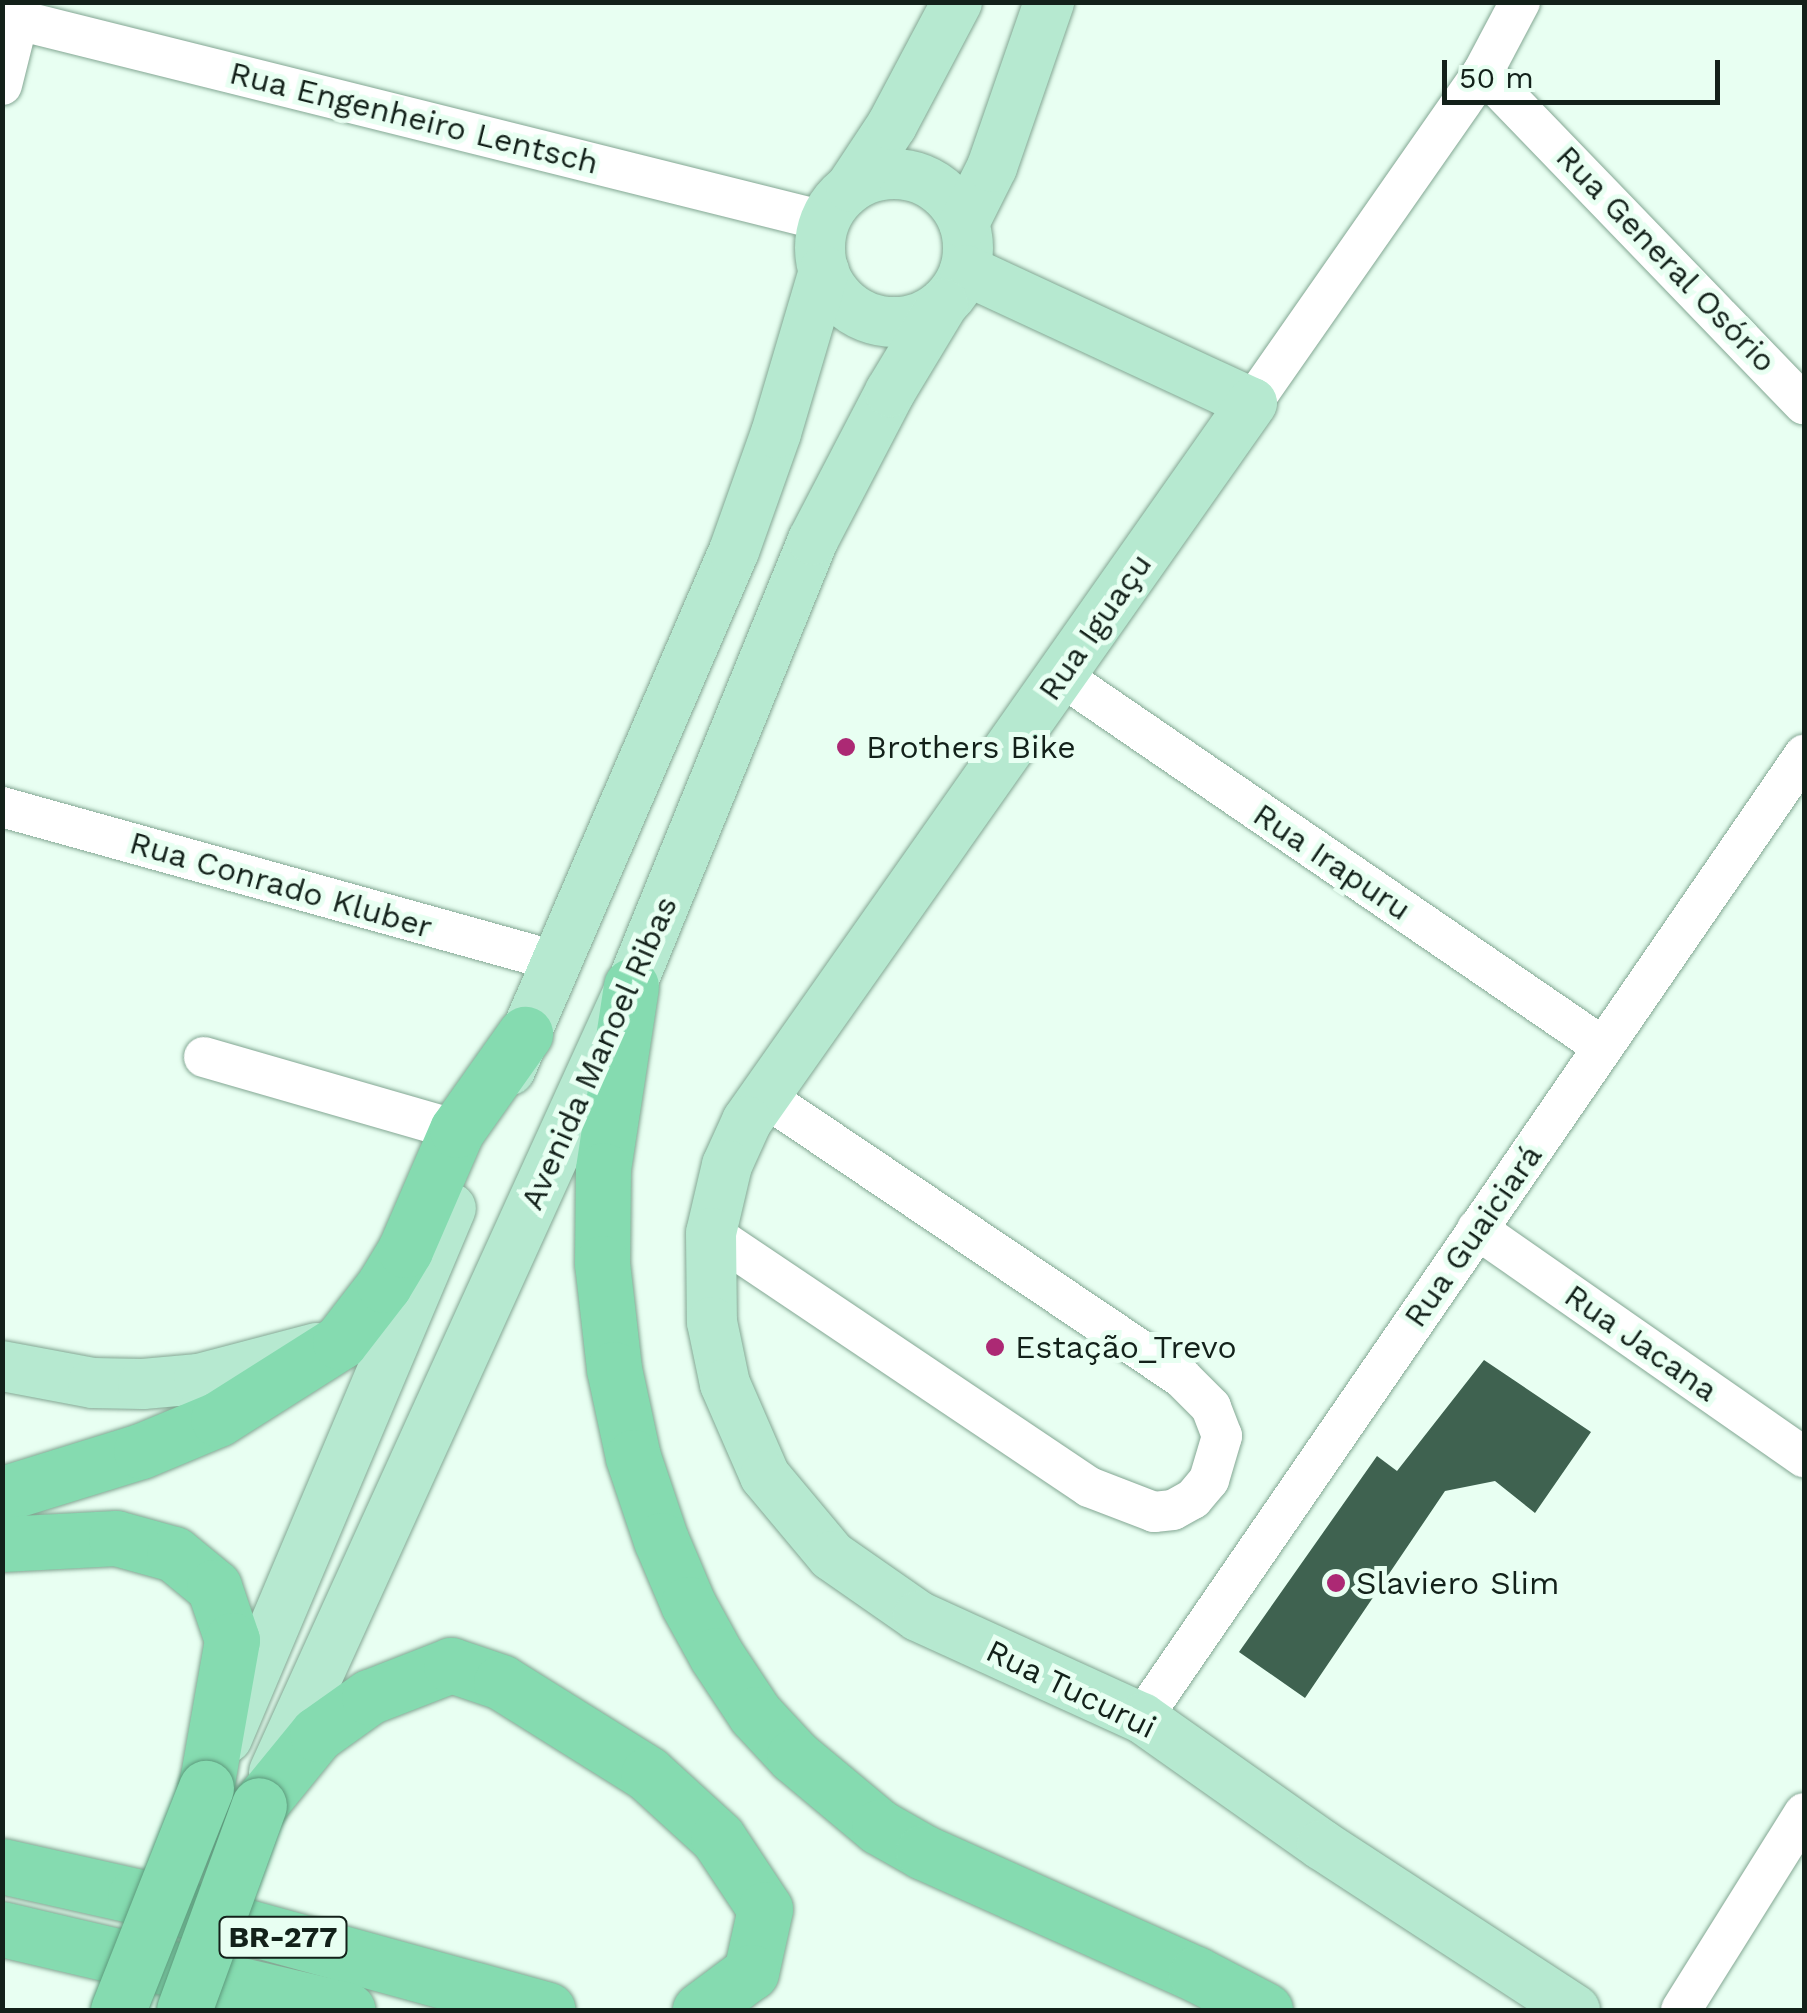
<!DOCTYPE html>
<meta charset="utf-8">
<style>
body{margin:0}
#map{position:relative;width:1807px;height:2013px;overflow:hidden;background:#e8fff2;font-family:"Work Sans",sans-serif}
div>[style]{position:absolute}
.building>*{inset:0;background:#3f6250}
.roads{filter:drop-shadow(0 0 2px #83a793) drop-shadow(0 0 2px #83a793)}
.minor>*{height:40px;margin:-20px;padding:0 20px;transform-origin:20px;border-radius:20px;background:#fff}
.major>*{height:50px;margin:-25px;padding:0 25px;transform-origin:25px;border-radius:25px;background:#b6e9d0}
.major>.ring{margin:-25px;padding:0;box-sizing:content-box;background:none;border:50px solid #b6e9d0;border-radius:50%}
.highway>*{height:55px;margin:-27.5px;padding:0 27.5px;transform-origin:27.5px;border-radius:27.5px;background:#85dbb0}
.bridges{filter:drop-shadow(0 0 2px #5d9a7c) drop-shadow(0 0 2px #5d9a7c)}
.highway-bridge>*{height:55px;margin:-27.5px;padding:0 27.5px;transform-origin:27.5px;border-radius:27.5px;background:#85dbb0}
.dots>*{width:28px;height:28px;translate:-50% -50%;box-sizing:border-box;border:5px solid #e8fff2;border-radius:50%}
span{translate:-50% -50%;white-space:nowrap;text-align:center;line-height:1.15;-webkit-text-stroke:10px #e8fff2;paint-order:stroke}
.shield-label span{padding:2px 8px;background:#e8fff2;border:2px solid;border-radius:8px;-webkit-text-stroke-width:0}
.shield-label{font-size:30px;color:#13211a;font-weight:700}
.street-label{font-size:32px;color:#13211a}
.poi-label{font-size:32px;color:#13211a}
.left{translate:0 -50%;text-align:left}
.frame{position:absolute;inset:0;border:5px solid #13211a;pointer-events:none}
.scale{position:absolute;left:1442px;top:60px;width:278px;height:45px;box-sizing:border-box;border:5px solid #13211a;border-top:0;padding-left:12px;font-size:30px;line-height:35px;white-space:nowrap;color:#13211a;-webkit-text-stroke:8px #e8fff2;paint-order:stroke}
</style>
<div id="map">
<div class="building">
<div style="clip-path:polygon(1484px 1360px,1591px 1432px,1535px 1513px,1495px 1481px,1445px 1491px,1305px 1698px,1239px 1652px,1377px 1456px,1397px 1471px)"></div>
</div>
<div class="roads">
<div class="minor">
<div style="left:2px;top:16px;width:847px;rotate:14deg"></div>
<div style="left:1483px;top:72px;width:462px;rotate:46deg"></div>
<div style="left:2px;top:85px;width:66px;rotate:-76deg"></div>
<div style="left:1252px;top:403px;width:404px;rotate:-55.1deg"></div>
<div style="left:1483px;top:72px;width:79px;rotate:-62.1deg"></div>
<div style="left:1061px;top:676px;width:657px;rotate:34.39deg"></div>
<div style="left:2px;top:807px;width:578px;rotate:15.55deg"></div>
<div style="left:204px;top:1057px;width:263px;rotate:16.1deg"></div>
<div style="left:1477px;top:1229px;width:399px;rotate:34.9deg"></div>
<div style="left:711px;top:1233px;width:455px;rotate:33.9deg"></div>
<div style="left:1089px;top:1487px;width:70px;rotate:21deg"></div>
<div style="left:1154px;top:1512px;width:19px;rotate:-6deg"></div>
<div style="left:1173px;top:1510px;width:23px;rotate:-29deg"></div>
<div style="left:1193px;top:1499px;width:25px;rotate:-50deg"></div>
<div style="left:1209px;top:1480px;width:46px;rotate:-73.5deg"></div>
<div style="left:1222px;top:1436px;width:31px;rotate:-111deg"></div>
<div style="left:1211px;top:1407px;width:41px;rotate:-135deg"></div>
<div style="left:1182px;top:1378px;width:506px;rotate:-146.03deg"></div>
<div style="left:1142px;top:1718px;width:1169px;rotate:-55.49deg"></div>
<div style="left:1681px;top:2010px;width:232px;rotate:-58deg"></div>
</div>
<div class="major">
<div class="ring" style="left:820px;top:174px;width:98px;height:98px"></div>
<div style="left:851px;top:187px;width:74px;rotate:-56.5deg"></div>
<div style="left:892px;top:125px;width:139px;rotate:-62.1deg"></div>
<div style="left:964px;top:223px;width:63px;rotate:-63.4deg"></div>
<div style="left:992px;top:167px;width:175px;rotate:-70.9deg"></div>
<div style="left:965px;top:270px;width:316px;rotate:24.9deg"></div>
<div style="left:1252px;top:403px;width:878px;rotate:125.12deg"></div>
<div style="left:747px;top:1121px;width:48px;rotate:114.4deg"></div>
<div style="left:727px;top:1165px;width:70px;rotate:103.2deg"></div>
<div style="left:711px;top:1233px;width:89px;rotate:89.4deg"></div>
<div style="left:712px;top:1322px;width:63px;rotate:78.2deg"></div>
<div style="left:725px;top:1384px;width:100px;rotate:66.5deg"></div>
<div style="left:765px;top:1476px;width:104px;rotate:50.1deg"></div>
<div style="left:832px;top:1556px;width:105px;rotate:34.9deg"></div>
<div style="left:918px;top:1616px;width:246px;rotate:24.5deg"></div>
<div style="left:1142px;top:1718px;width:220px;rotate:35.2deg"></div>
<div style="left:1322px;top:1845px;width:302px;rotate:33.1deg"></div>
<div style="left:510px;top:1070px;width:565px;rotate:-66.66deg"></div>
<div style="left:734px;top:551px;width:125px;rotate:-70.4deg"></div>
<div style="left:776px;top:433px;width:169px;rotate:-73.5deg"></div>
<div style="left:2px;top:1366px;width:93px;rotate:10.6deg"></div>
<div style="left:93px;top:1383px;width:50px;rotate:1.1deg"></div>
<div style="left:143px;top:1384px;width:56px;rotate:-5.1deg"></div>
<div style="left:199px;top:1379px;width:121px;rotate:-14.8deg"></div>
<div style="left:227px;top:1738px;width:575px;rotate:-67.09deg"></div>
<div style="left:274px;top:1772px;width:863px;rotate:-65.57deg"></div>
<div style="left:631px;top:986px;width:482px;rotate:-67.8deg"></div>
<div style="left:813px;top:540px;width:167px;rotate:-62.5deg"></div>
<div style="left:890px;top:392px;width:103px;rotate:-58.9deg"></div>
</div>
<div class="highway">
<div style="left:631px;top:986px;width:186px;rotate:98.7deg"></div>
<div style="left:603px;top:1170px;width:93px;rotate:90.6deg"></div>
<div style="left:602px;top:1263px;width:107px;rotate:83.5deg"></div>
<div style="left:614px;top:1369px;width:90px;rotate:77.8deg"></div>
<div style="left:633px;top:1457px;width:88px;rotate:71.4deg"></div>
<div style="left:661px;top:1540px;width:69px;rotate:67.1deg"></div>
<div style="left:688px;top:1604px;width:58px;rotate:61.2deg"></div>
<div style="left:716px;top:1655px;width:71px;rotate:56.5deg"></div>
<div style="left:755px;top:1714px;width:57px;rotate:47.1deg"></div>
<div style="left:794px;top:1756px;width:111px;rotate:39.9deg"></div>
<div style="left:879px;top:1827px;width:51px;rotate:29.6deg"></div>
<div style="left:923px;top:1852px;width:299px;rotate:24.1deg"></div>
<div style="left:1196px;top:1974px;width:78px;rotate:27.6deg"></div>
<div style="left:2px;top:1494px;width:145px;rotate:-17.2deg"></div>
<div style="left:141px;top:1451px;width:83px;rotate:-22.6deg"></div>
<div style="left:218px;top:1419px;width:144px;rotate:-32.3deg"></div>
<div style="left:340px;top:1342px;width:72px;rotate:-52.3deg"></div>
<div style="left:384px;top:1285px;width:41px;rotate:-59deg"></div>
<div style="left:405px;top:1250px;width:131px;rotate:-66.6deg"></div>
<div style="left:457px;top:1130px;width:118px;rotate:-54.7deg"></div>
<div style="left:2px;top:1544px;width:114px;rotate:-3deg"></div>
<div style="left:116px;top:1538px;width:60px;rotate:15.4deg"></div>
<div style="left:174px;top:1554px;width:52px;rotate:39.5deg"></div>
<div style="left:214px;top:1587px;width:56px;rotate:71.2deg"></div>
<div style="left:232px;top:1640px;width:150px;rotate:100deg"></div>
<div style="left:259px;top:1805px;width:92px;rotate:-50.8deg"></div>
<div style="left:317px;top:1734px;width:64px;rotate:-35.4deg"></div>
<div style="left:369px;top:1697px;width:88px;rotate:-21.3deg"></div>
<div style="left:451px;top:1665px;width:53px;rotate:18.8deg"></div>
<div style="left:501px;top:1682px;width:173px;rotate:32deg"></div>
<div style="left:648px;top:1774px;width:95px;rotate:42.4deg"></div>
<div style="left:718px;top:1838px;width:85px;rotate:56.5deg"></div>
<div style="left:765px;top:1909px;width:65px;rotate:102.5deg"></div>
<div style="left:751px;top:1972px;width:64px;rotate:143.3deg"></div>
<div style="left:2px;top:1866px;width:136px;rotate:12.7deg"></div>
<div style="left:135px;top:1896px;width:428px;rotate:15.4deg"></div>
<div style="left:2px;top:1929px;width:355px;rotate:13.2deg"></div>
</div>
</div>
<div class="bridges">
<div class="highway-bridge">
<div style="left:118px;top:2010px;width:239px;rotate:-68.4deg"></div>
<div style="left:184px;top:2010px;width:218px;rotate:-69.9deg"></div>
</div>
</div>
<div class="dots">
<div style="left:846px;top:747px;background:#ac2974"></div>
<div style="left:995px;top:1347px;background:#ac2974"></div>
<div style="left:1336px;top:1583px;background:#ac2974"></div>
</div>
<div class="shield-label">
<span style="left:283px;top:1937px">BR-277</span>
</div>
<div class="street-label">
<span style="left:414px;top:118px;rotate:14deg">Rua Engenheiro Lentsch</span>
<span style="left:1666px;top:259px;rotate:46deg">Rua General Osório</span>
<span style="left:1095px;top:627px;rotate:-55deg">Rua Iguaçu</span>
<span style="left:1332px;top:862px;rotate:34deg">Rua Irapuru</span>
<span style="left:281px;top:885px;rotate:16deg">Rua Conrado Kluber</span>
<span style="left:599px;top:1053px;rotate:-66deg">Avenida Manoel Ribas</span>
<span style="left:1473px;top:1236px;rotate:-55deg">Rua Guaiciará</span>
<span style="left:1641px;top:1343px;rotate:35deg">Rua Jacana</span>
<span style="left:1071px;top:1689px;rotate:26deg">Rua Tucurui</span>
</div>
<div class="poi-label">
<span class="left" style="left:866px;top:747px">Brothers Bike</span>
<span class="left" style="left:1015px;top:1347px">Estação_Trevo</span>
<span class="left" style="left:1356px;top:1583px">Slaviero Slim</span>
</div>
<div class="frame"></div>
<div class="scale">50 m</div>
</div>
